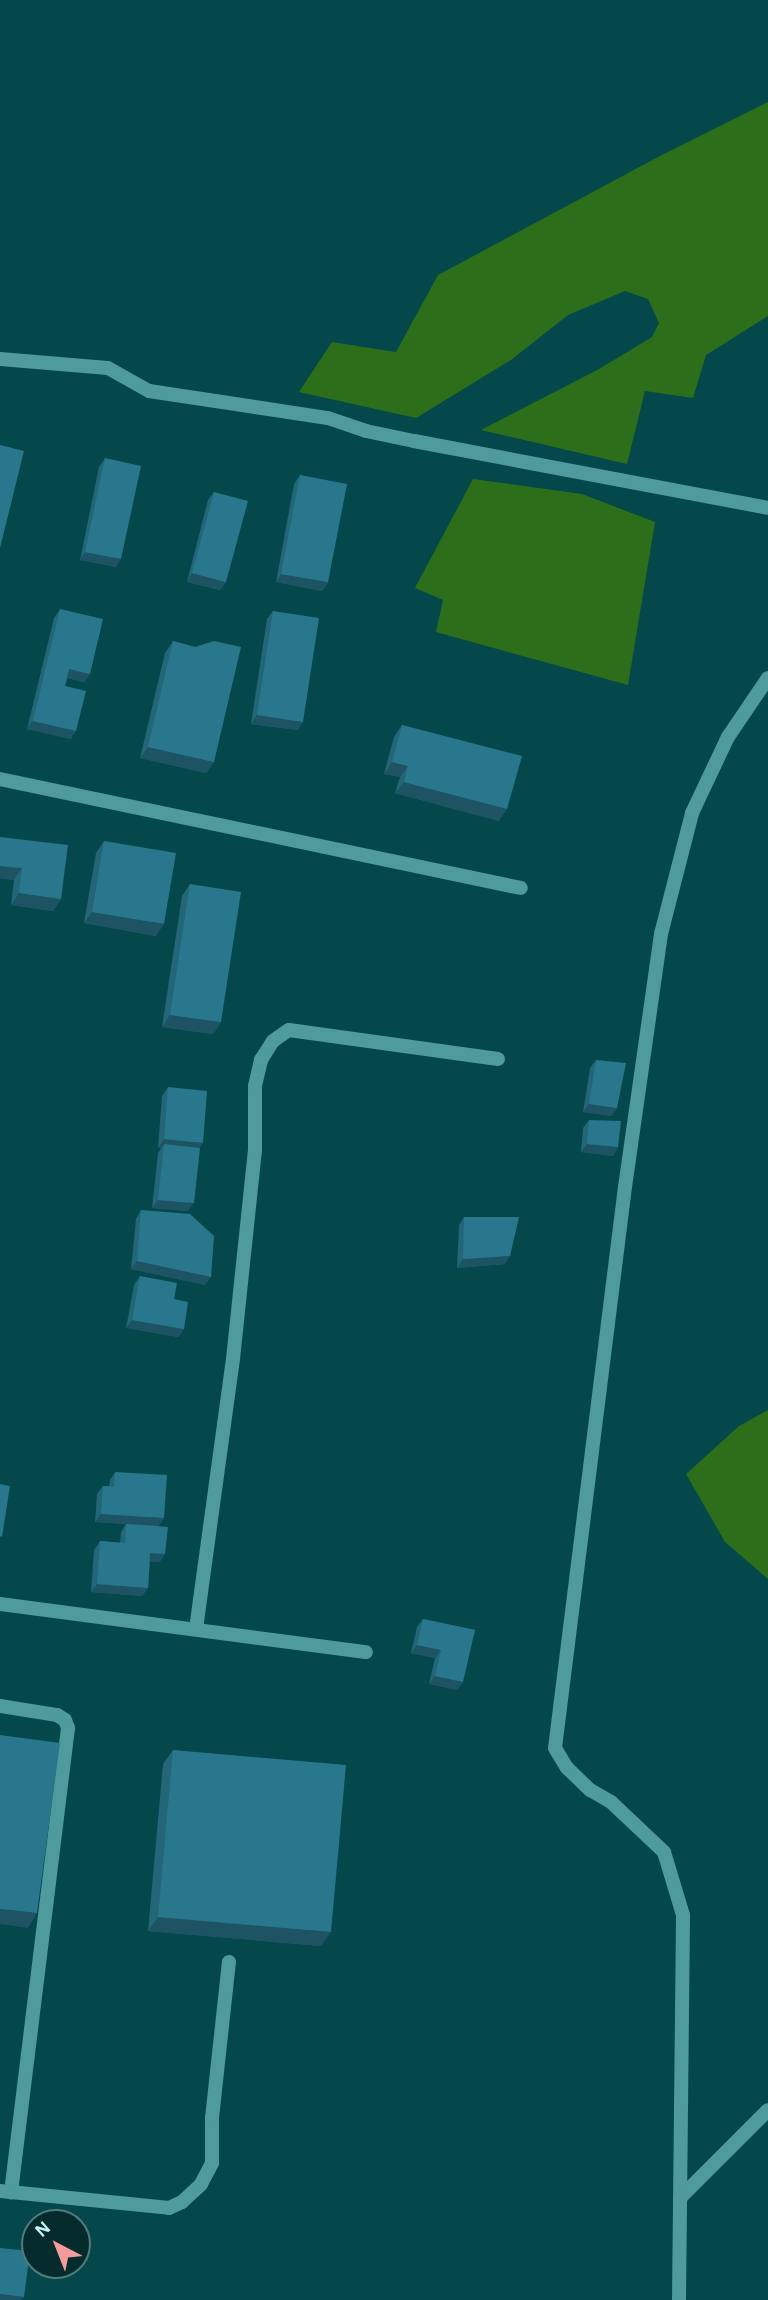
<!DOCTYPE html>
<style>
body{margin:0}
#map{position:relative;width:768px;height:2300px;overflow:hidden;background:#04484b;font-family:"Alegreya Sans",sans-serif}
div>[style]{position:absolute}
.water>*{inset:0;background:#2c6e1a}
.street>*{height:14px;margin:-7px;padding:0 7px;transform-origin:7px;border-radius:7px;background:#4e9a9d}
.wall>*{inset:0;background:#236678}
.shaded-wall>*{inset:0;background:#1d5362}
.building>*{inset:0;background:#29778c}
span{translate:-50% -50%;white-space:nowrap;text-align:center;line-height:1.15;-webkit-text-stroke:5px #062b2d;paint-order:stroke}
.north{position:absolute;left:21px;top:2209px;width:70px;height:70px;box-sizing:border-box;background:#062b2d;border:2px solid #517b7d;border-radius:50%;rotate:318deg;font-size:19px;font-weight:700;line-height:28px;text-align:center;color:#c2f3f5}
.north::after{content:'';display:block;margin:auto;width:24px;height:32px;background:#f59b9b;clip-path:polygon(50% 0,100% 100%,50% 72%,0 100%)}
</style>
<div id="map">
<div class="water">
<div style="clip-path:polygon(768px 102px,768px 316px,706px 355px,693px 398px,645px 391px,627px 464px,481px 430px,599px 369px,652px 337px,659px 323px,648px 299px,625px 291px,568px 315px,511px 360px,416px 418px,299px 392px,332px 342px,396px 352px,438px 275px,658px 157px)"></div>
<div style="clip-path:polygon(473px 479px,582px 494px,655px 522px,628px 685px,436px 632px,443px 600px,415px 588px)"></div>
<div style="clip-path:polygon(768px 1410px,768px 1579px,725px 1542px,686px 1474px,739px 1426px)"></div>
</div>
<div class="street">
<div style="left:0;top:359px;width:108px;rotate:4.8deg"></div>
<div style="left:108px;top:368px;width:47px;rotate:29.3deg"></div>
<div style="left:149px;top:391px;width:181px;rotate:8.6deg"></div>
<div style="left:328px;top:418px;width:40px;rotate:18.9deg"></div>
<div style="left:366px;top:431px;width:49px;rotate:11.8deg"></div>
<div style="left:414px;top:441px;width:360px;rotate:10.7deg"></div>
<div style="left:0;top:779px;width:532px;rotate:11.82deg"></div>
<div style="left:0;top:1604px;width:369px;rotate:7.5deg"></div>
<div style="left:196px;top:1629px;width:273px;rotate:-82.2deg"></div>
<div style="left:233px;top:1359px;width:210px;rotate:-84deg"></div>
<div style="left:255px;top:1150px;width:64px;rotate:-90deg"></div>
<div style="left:255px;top:1086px;width:27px;rotate:-77deg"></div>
<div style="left:261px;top:1060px;width:22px;rotate:-58deg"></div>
<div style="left:273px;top:1041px;width:19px;rotate:-35deg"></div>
<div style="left:289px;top:1030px;width:211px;rotate:7.9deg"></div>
<div style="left:0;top:1706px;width:58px;rotate:9deg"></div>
<div style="left:57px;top:1715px;width:9px;rotate:32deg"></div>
<div style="left:65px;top:1720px;width:9px;rotate:69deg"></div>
<div style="left:68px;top:1728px;width:468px;rotate:97deg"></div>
<div style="left:0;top:2191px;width:170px;rotate:5.7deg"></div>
<div style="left:169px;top:2208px;width:14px;rotate:-25deg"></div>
<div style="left:182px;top:2202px;width:26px;rotate:-43deg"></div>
<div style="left:201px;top:2184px;width:24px;rotate:-62deg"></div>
<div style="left:212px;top:2163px;width:45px;rotate:-90deg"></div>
<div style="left:212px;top:2118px;width:157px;rotate:-83.8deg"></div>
<div style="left:680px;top:2198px;width:124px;rotate:-45deg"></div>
<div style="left:679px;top:2300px;width:385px;rotate:-89.4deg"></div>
<div style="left:683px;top:1915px;width:66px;rotate:-106.8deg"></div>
<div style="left:664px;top:1852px;width:73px;rotate:-136.7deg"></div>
<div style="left:611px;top:1802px;width:24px;rotate:-150deg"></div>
<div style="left:590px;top:1790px;width:32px;rotate:-136deg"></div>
<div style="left:567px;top:1768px;width:23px;rotate:-121deg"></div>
<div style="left:555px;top:1748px;width:565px;rotate:-82.89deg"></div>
<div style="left:625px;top:1187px;width:256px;rotate:-81.9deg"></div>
<div style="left:661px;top:934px;width:125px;rotate:-75.6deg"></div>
<div style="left:692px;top:813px;width:84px;rotate:-64.7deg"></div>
<div style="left:728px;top:737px;width:71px;rotate:-55.9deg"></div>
</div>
<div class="wall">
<div style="clip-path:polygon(105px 458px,116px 567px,80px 560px,99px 467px)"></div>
<div style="clip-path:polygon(300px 475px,328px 582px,322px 591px,276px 582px,294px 484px)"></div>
<div style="clip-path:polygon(214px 492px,226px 582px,220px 590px,187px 582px,208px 500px)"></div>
<div style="clip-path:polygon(60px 609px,90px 674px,84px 682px,67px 678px,65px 686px,71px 739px,27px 729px,54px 618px)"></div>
<div style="clip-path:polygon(273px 611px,298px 730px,251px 724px,267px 619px)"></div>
<div style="clip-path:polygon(173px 641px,195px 647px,214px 762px,206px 773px,140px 758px,165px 653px)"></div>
<div style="clip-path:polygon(402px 725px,499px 821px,395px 793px,400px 777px,384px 774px,394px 737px)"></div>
<div style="clip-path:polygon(0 837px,61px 899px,53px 911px,11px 905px,14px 880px,0 878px)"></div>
<div style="clip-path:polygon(104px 841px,156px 936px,84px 923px,96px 853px)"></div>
<div style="clip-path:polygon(190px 884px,221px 1022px,213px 1034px,162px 1027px,182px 896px)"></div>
<div style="clip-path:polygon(596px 1060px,617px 1108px,611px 1116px,583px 1112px,590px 1068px)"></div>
<div style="clip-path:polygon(168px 1087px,199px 1148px,188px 1211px,152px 1208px,158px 1153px,161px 1148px,158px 1148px,162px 1096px)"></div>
<div style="clip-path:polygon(589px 1120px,618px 1147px,613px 1156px,581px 1152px,583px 1128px)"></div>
<div style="clip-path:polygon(141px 1210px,205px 1285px,131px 1269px,136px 1219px)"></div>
<div style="clip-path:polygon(464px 1217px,505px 1264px,457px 1268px,459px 1225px)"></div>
<div style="clip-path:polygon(140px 1276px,174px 1299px,184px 1329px,178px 1337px,126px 1328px,134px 1285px)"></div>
<div style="clip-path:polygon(115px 1472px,159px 1526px,160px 1562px,150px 1561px,148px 1588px,142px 1596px,91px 1592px,94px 1550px,100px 1541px,120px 1543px,121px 1532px,126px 1524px,95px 1522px,97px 1494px,103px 1486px,109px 1486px,110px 1480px)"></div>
<div style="clip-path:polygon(423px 1619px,475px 1630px,457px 1690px,429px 1684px,435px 1658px,411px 1653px,417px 1627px)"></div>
<div style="clip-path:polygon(173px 1750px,321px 1946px,148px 1931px,163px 1764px)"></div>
</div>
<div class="shaded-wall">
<div style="clip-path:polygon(85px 552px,121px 559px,116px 567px,80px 560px)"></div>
<div style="clip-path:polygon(192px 573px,226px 582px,220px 590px,187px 582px)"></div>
<div style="clip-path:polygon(281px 574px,328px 582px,322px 591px,276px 582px)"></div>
<div style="clip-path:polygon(69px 669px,90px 674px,84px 682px,64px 677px)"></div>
<div style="clip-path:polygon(257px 715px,303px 722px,298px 730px,251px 724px)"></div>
<div style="clip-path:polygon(33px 721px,76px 731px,71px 739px,27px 729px)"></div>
<div style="clip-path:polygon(148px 747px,214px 762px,206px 773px,140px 758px)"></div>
<div style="clip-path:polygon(392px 762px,408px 766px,400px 777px,384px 774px)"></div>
<div style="clip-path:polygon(404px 782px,507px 809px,499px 821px,395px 793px)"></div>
<div style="clip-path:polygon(0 866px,22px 868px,14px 880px,0 878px)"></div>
<div style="clip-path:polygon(19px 893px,61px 899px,53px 911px,11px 905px)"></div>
<div style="clip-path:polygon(92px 912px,164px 924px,156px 936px,84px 923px)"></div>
<div style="clip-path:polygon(170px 1015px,221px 1022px,213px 1034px,162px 1027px)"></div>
<div style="clip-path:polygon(589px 1104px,617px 1108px,611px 1116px,583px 1112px)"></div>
<div style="clip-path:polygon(164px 1139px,203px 1143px,197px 1151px,164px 1144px,161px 1148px,158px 1148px)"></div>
<div style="clip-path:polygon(587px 1144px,618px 1147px,613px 1156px,581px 1152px)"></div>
<div style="clip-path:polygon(158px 1200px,194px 1203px,188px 1211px,152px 1208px)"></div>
<div style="clip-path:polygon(510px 1256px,505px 1264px,457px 1268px,463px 1259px)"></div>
<div style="clip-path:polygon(137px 1261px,211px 1277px,205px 1285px,131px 1269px)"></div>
<div style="clip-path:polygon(132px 1320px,184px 1329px,178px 1337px,126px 1328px)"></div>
<div style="clip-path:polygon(101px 1514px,164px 1518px,159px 1526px,95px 1522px)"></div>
<div style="clip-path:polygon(150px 1553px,165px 1554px,160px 1562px,145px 1561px)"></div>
<div style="clip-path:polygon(97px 1584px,148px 1588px,142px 1596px,91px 1592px)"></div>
<div style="clip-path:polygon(417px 1645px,441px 1650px,435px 1658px,411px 1653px)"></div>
<div style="clip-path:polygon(435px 1676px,463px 1682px,457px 1690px,429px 1684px)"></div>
<div style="clip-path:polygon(0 1909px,37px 1913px,28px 1928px,0 1924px)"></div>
<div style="clip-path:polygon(158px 1917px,331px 1932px,321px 1946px,148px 1931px)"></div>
<div style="clip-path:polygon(0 2294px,24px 2297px,21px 2300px,0 2300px)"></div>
</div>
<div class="building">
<div style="clip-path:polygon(0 445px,24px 451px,0 548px)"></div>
<div style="clip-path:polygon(105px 458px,141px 466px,121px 559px,85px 552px)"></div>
<div style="clip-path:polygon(300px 475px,347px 484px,328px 582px,281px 574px)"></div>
<div style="clip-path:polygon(214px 492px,248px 501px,226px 582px,192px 573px)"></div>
<div style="clip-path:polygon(60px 609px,103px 619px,90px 674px,69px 669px,65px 686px,86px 691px,76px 731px,33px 721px)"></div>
<div style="clip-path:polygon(273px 611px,319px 618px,303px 722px,257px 715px)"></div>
<div style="clip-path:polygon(173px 641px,195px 647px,214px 641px,241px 647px,214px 762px,148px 747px)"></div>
<div style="clip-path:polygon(402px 725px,522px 756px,507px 809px,404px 782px,408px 766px,392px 762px)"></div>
<div style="clip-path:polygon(0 837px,68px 845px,61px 899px,19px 893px,22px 868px,0 866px)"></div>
<div style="clip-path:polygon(104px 841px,176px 853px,164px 924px,92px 912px)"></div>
<div style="clip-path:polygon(190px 884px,241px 892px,221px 1022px,170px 1015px)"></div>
<div style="clip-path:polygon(596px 1060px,626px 1063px,617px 1108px,589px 1104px)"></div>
<div style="clip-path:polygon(168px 1087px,207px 1091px,203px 1143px,164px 1139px)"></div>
<div style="clip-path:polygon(589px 1120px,621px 1121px,618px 1147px,587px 1144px)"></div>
<div style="clip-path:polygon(164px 1144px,200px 1148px,194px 1203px,158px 1200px)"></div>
<div style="clip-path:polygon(141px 1210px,190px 1214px,214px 1236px,211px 1277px,137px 1261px)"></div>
<div style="clip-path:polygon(464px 1217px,519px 1217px,510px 1256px,463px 1259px)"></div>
<div style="clip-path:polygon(140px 1276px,177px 1283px,174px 1299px,188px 1302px,184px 1329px,132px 1320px)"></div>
<div style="clip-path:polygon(115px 1472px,167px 1475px,164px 1518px,101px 1514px,103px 1486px,114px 1487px)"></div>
<div style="clip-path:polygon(0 1484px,10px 1486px,2px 1537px,0 1536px)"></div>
<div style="clip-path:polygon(126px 1524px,168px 1527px,165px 1554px,150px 1553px,148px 1588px,97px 1584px,100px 1541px,125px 1543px)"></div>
<div style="clip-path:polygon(423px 1619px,475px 1630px,463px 1682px,435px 1676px,441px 1650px,417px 1645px)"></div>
<div style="clip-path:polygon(0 1735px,60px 1743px,37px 1913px,0 1909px)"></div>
<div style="clip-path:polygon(173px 1750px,346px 1765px,331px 1932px,158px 1917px)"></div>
<div style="clip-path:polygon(0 2248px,30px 2251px,24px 2297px,0 2294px)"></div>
</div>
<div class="north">N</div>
</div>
